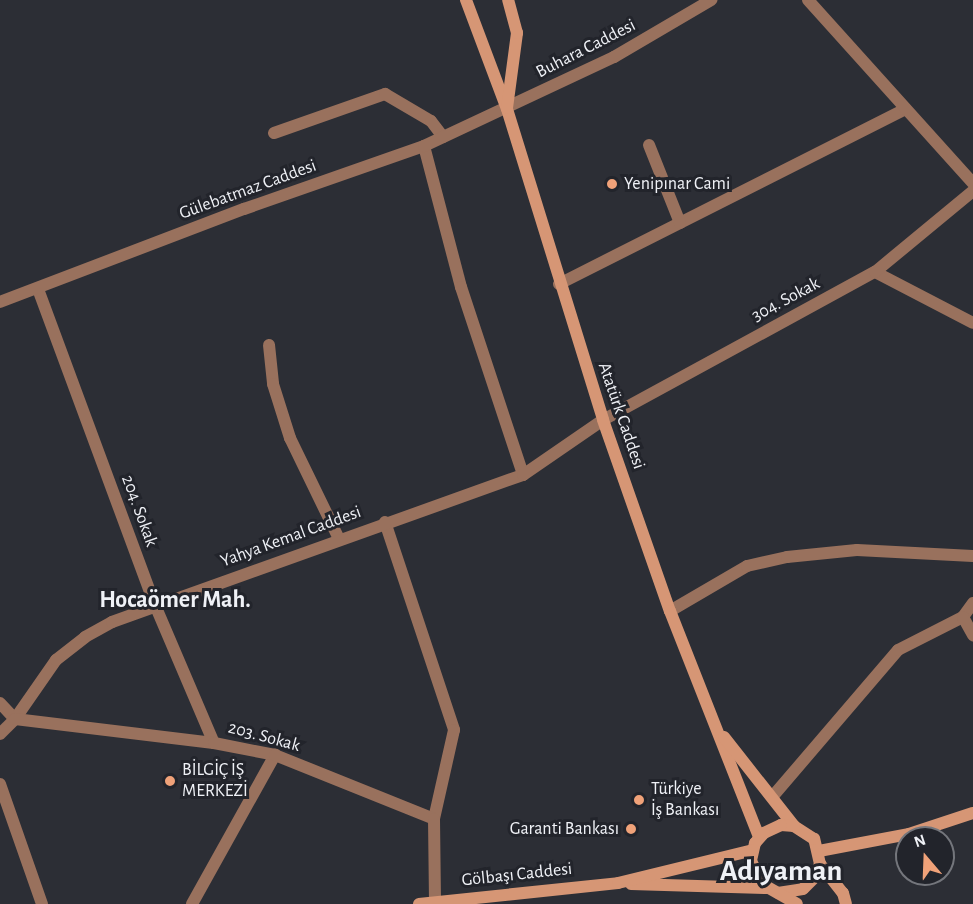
<!DOCTYPE html>
<meta charset="utf-8">
<style>
body{margin:0}
#map{position:relative;width:973px;height:904px;overflow:hidden;background:#2c2e35;font-family:"Alegreya Sans",sans-serif}
div>[style]{position:absolute}
.service>*{height:12px;margin:-6px;padding:0 6px;transform-origin:6px;border-radius:6px;background:#99715d}
.pedestrian>*{height:12px;margin:-6px;padding:0 6px;transform-origin:6px;border-radius:6px;background:#99715d}
.minor>*{height:12px;margin:-6px;padding:0 6px;transform-origin:6px;border-radius:6px;background:#99715d}
.tertiary>*{height:12px;margin:-6px;padding:0 6px;transform-origin:6px;border-radius:6px;background:#99715d}
.secondary>*{height:12px;margin:-6px;padding:0 6px;transform-origin:6px;border-radius:6px;background:#d69675}
.dots>*{width:16px;height:16px;translate:-50% -50%;box-sizing:border-box;border:3px solid #22242b;border-radius:50%}
span{translate:-50% -50%;white-space:nowrap;text-align:center;line-height:1.15;-webkit-text-stroke:6px #22242b;paint-order:stroke}
.street-label{font-size:18px;color:#eff1f6}
.poi-label{font-size:18px;color:#eff1f6}
.left{translate:0 -50%;text-align:left}
.right{translate:-100% -50%;text-align:right}
.district-label{font-size:24px;color:#eff1f6;font-weight:700}
.town-label{font-size:30px;color:#eff1f6;font-weight:700}
.north{position:absolute;left:895px;top:826px;width:60px;height:60px;box-sizing:border-box;background:#22242b;border:2px solid #74767c;border-radius:50%;rotate:341deg;font-size:16px;font-weight:700;line-height:24px;text-align:center;color:#eff1f6}
.north::after{content:'';display:block;margin:auto;width:21px;height:27px;background:#f0a279;clip-path:polygon(50% 0,100% 100%,50% 72%,0 100%)}
</style>
<div id="map">
<div class="service">
<div style="left:274px;top:133px;width:118px;rotate:-19.4deg"></div>
<div style="left:385px;top:94px;width:53px;rotate:30.4deg"></div>
<div style="left:431px;top:121px;width:20px;rotate:53deg"></div>
<div style="left:559px;top:284px;width:388px;rotate:-26.8deg"></div>
</div>
<div class="pedestrian">
<div style="left:649px;top:145px;width:84px;rotate:68.3deg"></div>
<div style="left:773px;top:796px;width:192px;rotate:-49.4deg"></div>
<div style="left:898px;top:650px;width:73px;rotate:-26.9deg"></div>
<div style="left:192px;top:904px;width:171px;rotate:-60.9deg"></div>
</div>
<div class="minor">
<div style="left:808px;top:0;width:246px;rotate:48deg"></div>
<div style="left:424px;top:146px;width:146px;rotate:75.3deg"></div>
<div style="left:461px;top:287px;width:198px;rotate:71.7deg"></div>
<div style="left:875px;top:272px;width:110px;rotate:27.5deg"></div>
<div style="left:38px;top:289px;width:337px;rotate:69.7deg"></div>
<div style="left:155px;top:605px;width:150px;rotate:66.9deg"></div>
<div style="left:269px;top:345px;width:39px;rotate:84deg"></div>
<div style="left:273px;top:384px;width:57px;rotate:72.5deg"></div>
<div style="left:290px;top:438px;width:112px;rotate:64.1deg"></div>
<div style="left:385px;top:522px;width:219px;rotate:71.6deg"></div>
<div style="left:454px;top:730px;width:91px;rotate:102.7deg"></div>
<div style="left:973px;top:603px;width:17px;rotate:126deg"></div>
<div style="left:963px;top:617px;width:21px;rotate:61deg"></div>
<div style="left:670px;top:611px;width:89px;rotate:-30.3deg"></div>
<div style="left:747px;top:566px;width:41px;rotate:-12.7deg"></div>
<div style="left:787px;top:557px;width:70px;rotate:-5.7deg"></div>
<div style="left:857px;top:550px;width:116px;rotate:3deg"></div>
<div style="left:0;top:703px;width:22px;rotate:47deg"></div>
<div style="left:15px;top:719px;width:72px;rotate:-55.2deg"></div>
<div style="left:56px;top:660px;width:37px;rotate:-38deg"></div>
<div style="left:85px;top:637px;width:31px;rotate:-29deg"></div>
<div style="left:112px;top:622px;width:436px;rotate:-19.7deg"></div>
<div style="left:523px;top:475px;width:97px;rotate:-34.5deg"></div>
<div style="left:603px;top:420px;width:310px;rotate:-28.6deg"></div>
<div style="left:875px;top:272px;width:127px;rotate:-39.6deg"></div>
<div style="left:0;top:734px;width:21px;rotate:-45deg"></div>
<div style="left:15px;top:719px;width:200px;rotate:6.9deg"></div>
<div style="left:214px;top:743px;width:62px;rotate:11.1deg"></div>
<div style="left:275px;top:755px;width:171px;rotate:21.9deg"></div>
<div style="left:434px;top:819px;width:83px;rotate:89.3deg"></div>
<div style="left:0;top:784px;width:127px;rotate:70.7deg"></div>
</div>
<div class="tertiary">
<div style="left:0;top:302px;width:261px;rotate:-20.9deg"></div>
<div style="left:244px;top:209px;width:191px;rotate:-19.3deg"></div>
<div style="left:424px;top:146px;width:210px;rotate:-25.1deg"></div>
<div style="left:614px;top:57px;width:113px;rotate:-30.4deg"></div>
</div>
<div class="secondary">
<div style="left:466px;top:0;width:116px;rotate:69.4deg"></div>
<div style="left:507px;top:109px;width:325px;rotate:72.8deg"></div>
<div style="left:603px;top:420px;width:202px;rotate:70.7deg"></div>
<div style="left:670px;top:611px;width:243px;rotate:68.5deg"></div>
<div style="left:507px;top:108px;width:76px;rotate:-82.4deg"></div>
<div style="left:517px;top:33px;width:34px;rotate:-105deg"></div>
<div style="left:724px;top:737px;width:113px;rotate:51.8deg"></div>
<div style="left:819px;top:851px;width:92px;rotate:-10.7deg"></div>
<div style="left:909px;top:834px;width:67px;rotate:-18.2deg"></div>
<div style="left:820px;top:864px;width:37px;rotate:52deg"></div>
<div style="left:843px;top:893px;width:11px;rotate:75deg"></div>
<div style="left:631px;top:884px;width:136px;rotate:1.7deg"></div>
<div style="left:778px;top:893px;width:25px;rotate:-9deg"></div>
<div style="left:803px;top:889px;width:18px;rotate:-45deg"></div>
<div style="left:816px;top:876px;width:13px;rotate:-72deg"></div>
<div style="left:820px;top:864px;width:26px;rotate:-103deg"></div>
<div style="left:814px;top:839px;width:24px;rotate:-147deg"></div>
<div style="left:794px;top:826px;width:13px;rotate:-176deg"></div>
<div style="left:781px;top:825px;width:19px;rotate:155deg"></div>
<div style="left:764px;top:833px;width:13px;rotate:132deg"></div>
<div style="left:755px;top:843px;width:18px;rotate:103deg"></div>
<div style="left:751px;top:861px;width:25px;rotate:64deg"></div>
<div style="left:762px;top:884px;width:40px;rotate:29.7deg"></div>
<div style="left:419px;top:904px;width:200px;rotate:-6deg"></div>
<div style="left:618px;top:883px;width:139px;rotate:-13.7deg"></div>
</div>
<div class="dots">
<div style="left:612px;top:184px;background:#f0a279"></div>
<div style="left:170px;top:781px;background:#f0a279"></div>
<div style="left:639px;top:800px;background:#f0a279"></div>
<div style="left:631px;top:829px;background:#f0a279"></div>
</div>
<div class="street-label">
<span style="left:586px;top:49px;rotate:-27deg">Buhara Caddesi</span>
<span style="left:248px;top:190px;rotate:-20deg">Gülebatmaz Caddesi</span>
<span style="left:786px;top:300px;rotate:-28deg">304. Sokak</span>
<span style="left:621px;top:416px;rotate:71deg">Atatürk Caddesi</span>
<span style="left:139px;top:511px;rotate:70deg">204. Sokak</span>
<span style="left:291px;top:537px;rotate:-20deg">Yahya Kemal Caddesi</span>
<span style="left:264px;top:737px;rotate:15deg">203. Sokak</span>
<span style="left:517px;top:875px;rotate:-6deg">Gölbaşı Caddesi</span>
</div>
<div class="poi-label">
<span class="left" style="left:624px;top:184px">Yenipınar Cami</span>
<span class="left" style="left:182px;top:781px">BİLGİÇ İŞ<br>MERKEZİ</span>
<span class="left" style="left:651px;top:800px">Türkiye<br>İş Bankası</span>
<span class="right" style="left:619px;top:829px">Garanti Bankası</span>
</div>
<div class="district-label">
<span style="left:175px;top:601px">Hocaömer Mah.</span>
</div>
<div class="town-label">
<span style="left:781px;top:871px">Adıyaman</span>
</div>
<div class="north">N</div>
</div>
